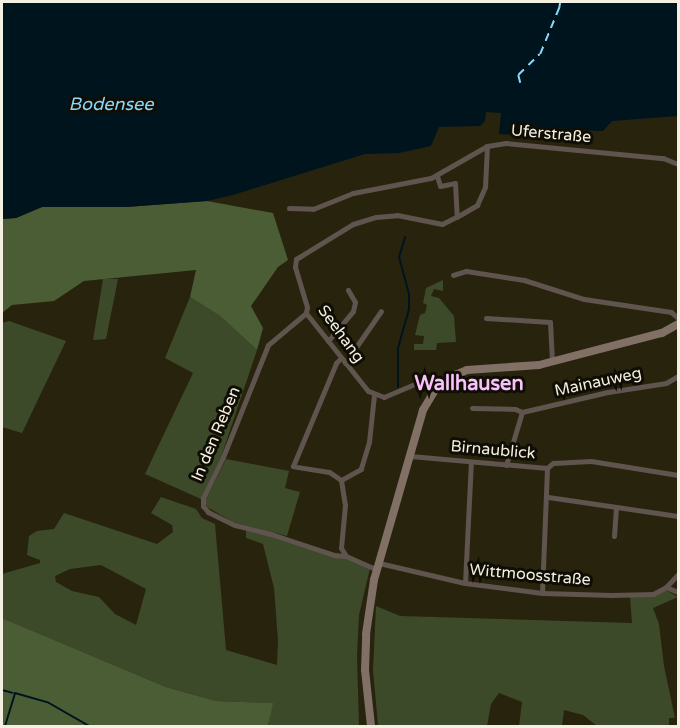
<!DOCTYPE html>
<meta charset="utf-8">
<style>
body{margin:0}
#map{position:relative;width:680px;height:728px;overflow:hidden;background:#28230d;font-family:"Varela Round",sans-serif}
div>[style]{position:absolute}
.green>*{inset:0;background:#3c4a2a}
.forest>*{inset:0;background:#4b5d35}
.water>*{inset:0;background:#00141e}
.stream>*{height:2px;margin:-1px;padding:0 1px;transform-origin:1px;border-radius:1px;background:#00141e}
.ferry>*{height:1.5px;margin-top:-0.75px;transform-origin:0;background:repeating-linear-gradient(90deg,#88d8fd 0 8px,transparent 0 14px)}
.street>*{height:5px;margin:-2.5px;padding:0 2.5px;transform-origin:2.5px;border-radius:2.5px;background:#5f544e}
.secondary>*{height:8px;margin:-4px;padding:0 4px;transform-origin:4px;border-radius:4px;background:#807066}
span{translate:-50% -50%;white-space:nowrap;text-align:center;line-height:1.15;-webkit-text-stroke:6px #0f0d04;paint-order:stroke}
.street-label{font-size:16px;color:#f3f0e2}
.water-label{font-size:18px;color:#88d8fd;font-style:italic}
.quarter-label{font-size:20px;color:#fac2fc;font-weight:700}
.frame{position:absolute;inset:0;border:3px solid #f3f0e2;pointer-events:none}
</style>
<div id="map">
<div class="green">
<div style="clip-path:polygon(103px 279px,118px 279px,106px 339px,93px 340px)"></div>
<div style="clip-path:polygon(443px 280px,443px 291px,434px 289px,431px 296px,439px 298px,454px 316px,456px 342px,437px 343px,436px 350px,414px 350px,414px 344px,423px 344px,424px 336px,415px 335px,420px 315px,425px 313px,427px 305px,423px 303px,426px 288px)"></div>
<div style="clip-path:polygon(190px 297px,220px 316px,257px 350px,221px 457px,201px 499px,145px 474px,193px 373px,165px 358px)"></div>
<div style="clip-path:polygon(9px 321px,66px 341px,22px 433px,2px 427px,2px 323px)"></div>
<div style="clip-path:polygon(226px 459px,289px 471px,285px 488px,300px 492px,287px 536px,233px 522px,207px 507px,205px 501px)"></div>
<div style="clip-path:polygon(evenodd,161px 497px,196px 509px,202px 518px,215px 524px,226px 650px,277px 665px,278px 641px,274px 588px,263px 544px,246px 538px,246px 528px,346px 556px,370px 568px,359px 615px,357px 656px,359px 726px,268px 726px,272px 703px,216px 701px,166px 687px,2px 618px,2px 574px,40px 563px,40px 560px,27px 555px,29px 536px,37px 531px,54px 529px,64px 513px,157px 544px,173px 532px,172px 525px,151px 513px,161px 497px,101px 565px,146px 589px,136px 625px,115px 614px,99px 597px,72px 591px,56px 582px,55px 576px,70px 569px,101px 565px)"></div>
<div style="clip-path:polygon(666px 590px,678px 597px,653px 608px,659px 624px,664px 666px,675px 718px,669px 718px,669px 726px,597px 726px,583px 715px,564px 710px,562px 726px,519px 726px,522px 702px,499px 693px,491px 704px,487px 726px,378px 726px,373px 670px,376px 606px,400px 616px,632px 623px,630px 596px)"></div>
</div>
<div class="forest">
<div style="clip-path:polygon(207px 201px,273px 213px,288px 260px,278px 267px,251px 306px,263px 328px,257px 350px,220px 316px,190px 297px,196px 270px,84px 281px,54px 301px,12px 305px,2px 313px,2px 219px,16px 218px,42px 207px,126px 207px)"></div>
<div style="clip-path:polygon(2px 618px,166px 687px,216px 701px,273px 703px,268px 726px,2px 726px)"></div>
</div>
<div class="water">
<div style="clip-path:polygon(2px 2px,678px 2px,678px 116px,612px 121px,603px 131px,597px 131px,526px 126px,524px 135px,499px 134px,501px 113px,486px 112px,485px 121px,480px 126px,439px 127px,431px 146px,399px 153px,365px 154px,233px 195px,207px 201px,126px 207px,42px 207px,16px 218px,2px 219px)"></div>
</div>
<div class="stream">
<div style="left:398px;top:387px;width:39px;rotate:-90deg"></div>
<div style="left:398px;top:348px;width:41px;rotate:-74.2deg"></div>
<div style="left:409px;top:309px;width:15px;rotate:-90deg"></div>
<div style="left:409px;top:294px;width:38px;rotate:-105deg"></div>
<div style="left:399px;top:257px;width:21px;rotate:-73deg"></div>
<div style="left:2px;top:690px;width:11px;rotate:15deg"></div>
<div style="left:5px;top:726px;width:34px;rotate:-73deg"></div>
<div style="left:15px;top:693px;width:35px;rotate:16deg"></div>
<div style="left:49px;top:703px;width:46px;rotate:29.9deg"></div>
</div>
<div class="ferry">
<div style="left:520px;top:83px;width:8px;rotate:-104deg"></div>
<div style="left:518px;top:75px;width:30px;rotate:-44deg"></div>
<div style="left:540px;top:54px;width:50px;rotate:-67.6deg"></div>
<div style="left:559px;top:8px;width:6px;rotate:-81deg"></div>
</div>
<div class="street">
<div style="left:437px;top:176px;width:10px;rotate:73deg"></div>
<div style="left:440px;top:186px;width:15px;rotate:-11deg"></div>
<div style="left:455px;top:183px;width:34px;rotate:87deg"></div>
<div style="left:289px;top:208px;width:24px;rotate:2deg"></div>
<div style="left:313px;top:209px;width:43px;rotate:-21.8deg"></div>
<div style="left:353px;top:193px;width:79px;rotate:-10.9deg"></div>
<div style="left:431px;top:178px;width:64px;rotate:-29.7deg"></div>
<div style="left:487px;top:146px;width:19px;rotate:-9deg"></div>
<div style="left:506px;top:143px;width:158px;rotate:5.5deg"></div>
<div style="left:663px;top:158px;width:16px;rotate:22deg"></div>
<div style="left:453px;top:275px;width:14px;rotate:-17deg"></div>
<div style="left:466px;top:271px;width:59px;rotate:8.8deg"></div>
<div style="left:524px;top:280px;width:63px;rotate:17.6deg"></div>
<div style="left:584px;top:299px;width:88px;rotate:8.5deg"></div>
<div style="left:671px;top:312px;width:9px;rotate:41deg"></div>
<div style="left:306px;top:313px;width:50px;rotate:139.9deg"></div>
<div style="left:268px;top:345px;width:121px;rotate:111.9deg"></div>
<div style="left:223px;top:457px;width:46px;rotate:116deg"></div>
<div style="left:203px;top:498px;width:8px;rotate:90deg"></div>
<div style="left:203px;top:506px;width:8px;rotate:50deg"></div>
<div style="left:208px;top:512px;width:30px;rotate:26deg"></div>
<div style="left:235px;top:525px;width:37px;rotate:14deg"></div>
<div style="left:271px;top:534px;width:66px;rotate:18.4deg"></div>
<div style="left:334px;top:555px;width:11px;rotate:5deg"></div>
<div style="left:486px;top:318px;width:64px;rotate:3.6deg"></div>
<div style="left:550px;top:322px;width:40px;rotate:87.1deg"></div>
<div style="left:328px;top:341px;width:39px;rotate:-50deg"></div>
<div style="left:353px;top:311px;width:9px;rotate:-77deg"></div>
<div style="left:355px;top:302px;width:14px;rotate:-120deg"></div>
<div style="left:345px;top:363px;width:63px;rotate:-55.3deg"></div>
<div style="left:436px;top:388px;width:20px;rotate:-165deg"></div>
<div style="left:417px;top:383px;width:36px;rotate:157deg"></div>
<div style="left:384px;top:397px;width:17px;rotate:-159deg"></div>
<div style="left:368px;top:391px;width:100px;rotate:-128.5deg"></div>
<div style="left:306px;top:313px;width:6px;rotate:-81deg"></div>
<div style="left:307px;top:307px;width:42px;rotate:-106.7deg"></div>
<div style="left:295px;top:267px;width:8px;rotate:-83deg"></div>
<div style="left:296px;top:259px;width:67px;rotate:-31.6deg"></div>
<div style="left:353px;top:224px;width:24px;rotate:-17deg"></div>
<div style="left:376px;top:217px;width:21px;rotate:-5deg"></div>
<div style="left:397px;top:215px;width:46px;rotate:11.3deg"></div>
<div style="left:442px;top:224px;width:20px;rotate:-27deg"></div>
<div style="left:460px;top:215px;width:20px;rotate:-30deg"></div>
<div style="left:477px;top:205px;width:20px;rotate:-66deg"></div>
<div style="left:485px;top:187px;width:41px;rotate:-87.2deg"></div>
<div style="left:374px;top:395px;width:47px;rotate:96.1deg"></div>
<div style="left:369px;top:442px;width:28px;rotate:107deg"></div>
<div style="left:361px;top:469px;width:23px;rotate:151deg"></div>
<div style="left:341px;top:480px;width:25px;rotate:81deg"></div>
<div style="left:345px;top:505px;width:43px;rotate:95.3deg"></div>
<div style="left:341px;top:548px;width:9px;rotate:58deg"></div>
<div style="left:346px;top:556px;width:34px;rotate:24deg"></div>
<div style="left:472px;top:408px;width:43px;rotate:1.3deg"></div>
<div style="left:515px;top:409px;width:8px;rotate:23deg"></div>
<div style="left:410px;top:456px;width:138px;rotate:5deg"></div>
<div style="left:547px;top:468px;width:8px;rotate:-40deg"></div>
<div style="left:553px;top:463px;width:38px;rotate:-3deg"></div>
<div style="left:591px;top:461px;width:88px;rotate:9.1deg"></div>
<div style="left:506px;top:465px;width:55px;rotate:-73.2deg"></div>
<div style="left:522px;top:412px;width:88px;rotate:-13.1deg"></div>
<div style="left:608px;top:392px;width:59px;rotate:-8.8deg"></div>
<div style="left:666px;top:383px;width:14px;rotate:-30deg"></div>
<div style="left:341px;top:480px;width:14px;rotate:-146deg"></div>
<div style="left:329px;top:472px;width:36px;rotate:-171deg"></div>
<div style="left:293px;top:466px;width:112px;rotate:-67.3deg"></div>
<div style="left:336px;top:363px;width:7px;rotate:-45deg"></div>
<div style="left:548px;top:497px;width:131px;rotate:8.3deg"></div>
<div style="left:614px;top:536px;width:29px;rotate:-86deg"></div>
<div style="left:379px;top:563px;width:88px;rotate:13.1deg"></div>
<div style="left:465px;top:583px;width:78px;rotate:7.4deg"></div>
<div style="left:542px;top:593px;width:70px;rotate:1.6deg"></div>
<div style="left:612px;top:595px;width:41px;rotate:-1.4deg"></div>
<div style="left:653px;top:594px;width:15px;rotate:-28deg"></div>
<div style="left:666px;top:587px;width:18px;rotate:-47deg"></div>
<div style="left:465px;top:583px;width:121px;rotate:-87.2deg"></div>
<div style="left:666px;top:587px;width:13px;rotate:23deg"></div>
<div style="left:542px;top:593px;width:125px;rotate:-87.7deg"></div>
</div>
<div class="secondary">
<div style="left:371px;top:726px;width:56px;rotate:-96.1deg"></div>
<div style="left:365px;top:670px;width:36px;rotate:-88deg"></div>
<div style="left:366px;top:634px;width:55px;rotate:-81.6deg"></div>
<div style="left:374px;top:580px;width:177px;rotate:-73.9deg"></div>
<div style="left:423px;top:410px;width:26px;rotate:-59deg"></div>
<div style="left:436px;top:388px;width:18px;rotate:-38deg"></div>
<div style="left:450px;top:377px;width:18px;rotate:-22deg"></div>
<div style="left:467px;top:370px;width:72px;rotate:-4deg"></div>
<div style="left:539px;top:365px;width:127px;rotate:-14.6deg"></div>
<div style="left:662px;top:333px;width:18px;rotate:-29deg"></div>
</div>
<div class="street-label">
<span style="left:551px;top:134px;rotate:5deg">Uferstraße</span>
<span style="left:341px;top:334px;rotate:54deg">Seehang</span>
<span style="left:598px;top:382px;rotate:-12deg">Mainauweg</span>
<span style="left:216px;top:434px;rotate:-67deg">In den Reben</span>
<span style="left:493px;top:450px;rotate:5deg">Birnaublick</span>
<span style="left:530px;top:575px;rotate:5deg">Wittmoosstraße</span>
</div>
<div class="water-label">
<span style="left:111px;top:104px">Bodensee</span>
</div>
<div class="quarter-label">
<span style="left:469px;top:384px">Wallhausen</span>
</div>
<div class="frame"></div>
</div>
